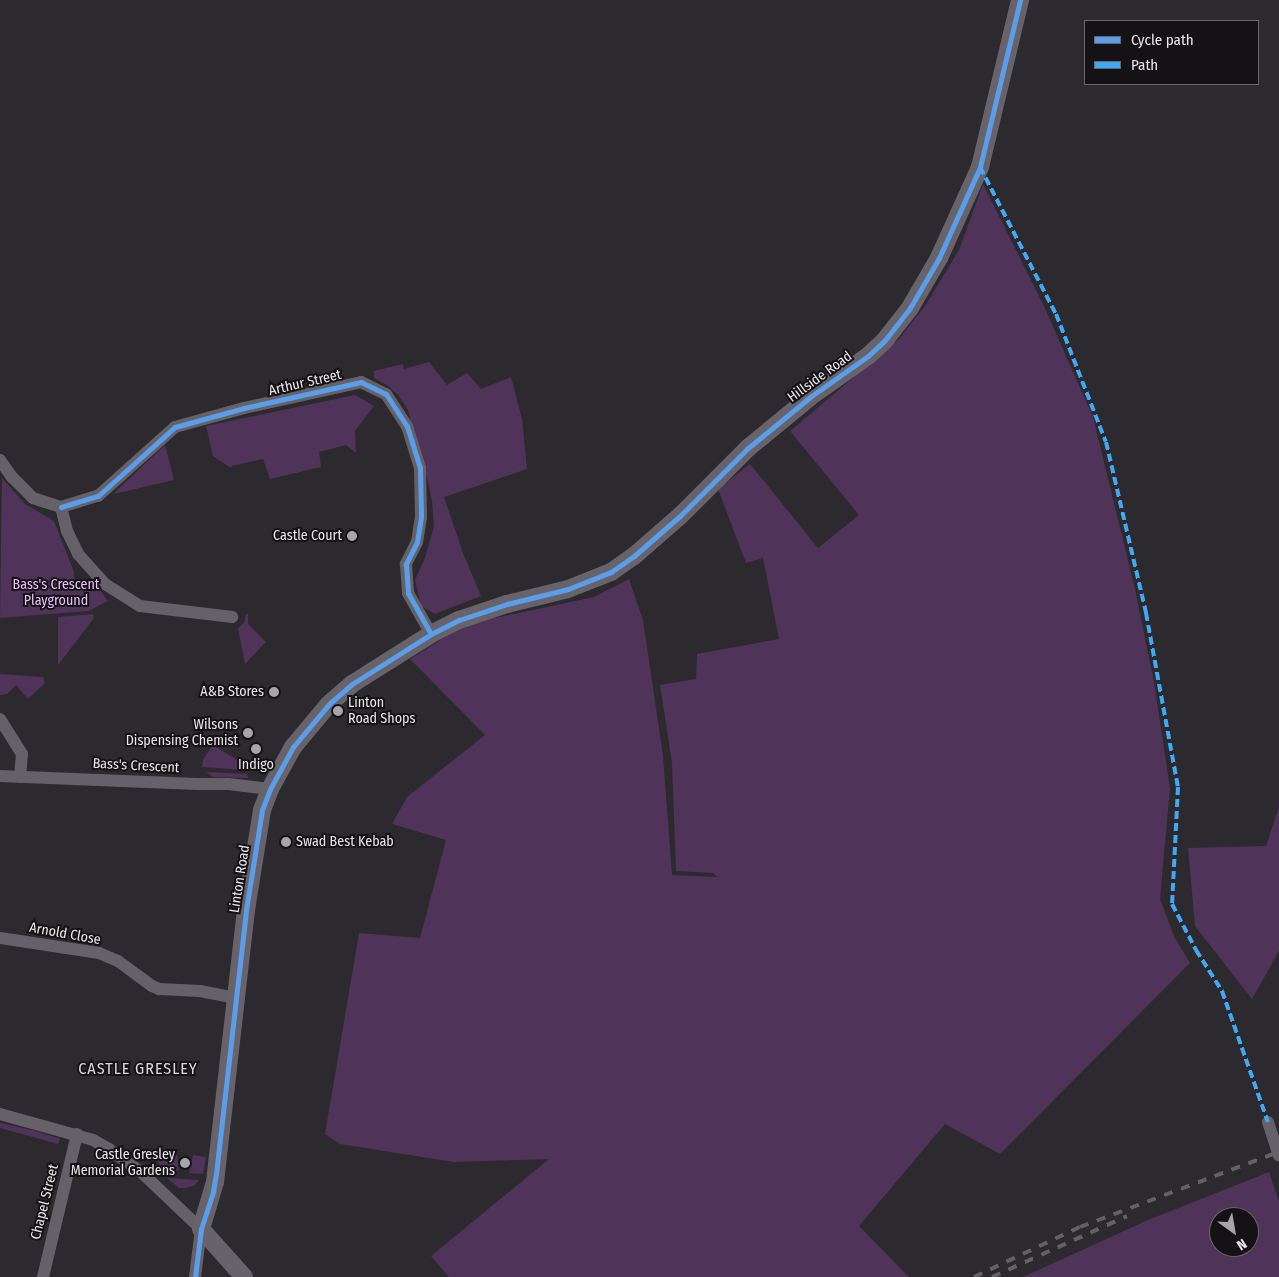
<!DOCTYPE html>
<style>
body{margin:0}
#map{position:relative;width:1279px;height:1277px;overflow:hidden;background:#2c2a2e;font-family:"Fira Sans Condensed",sans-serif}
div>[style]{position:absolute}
.green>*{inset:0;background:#4f3359}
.street>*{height:12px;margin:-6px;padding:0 6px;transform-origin:6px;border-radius:6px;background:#666169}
.secondary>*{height:18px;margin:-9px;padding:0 9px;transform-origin:9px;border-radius:9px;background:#68636b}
.rail>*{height:4px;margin-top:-2px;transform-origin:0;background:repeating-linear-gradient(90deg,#646165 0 9px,transparent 0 18px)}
.street-bridge>*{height:12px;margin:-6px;padding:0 6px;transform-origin:6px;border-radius:6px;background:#666169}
.quiet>*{height:4px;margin-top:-2px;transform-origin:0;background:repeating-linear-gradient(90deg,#3fa9f5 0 8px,transparent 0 12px)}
.cycleway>*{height:5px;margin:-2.5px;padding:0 2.5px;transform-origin:2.5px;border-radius:2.5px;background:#5a9eea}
.dots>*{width:14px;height:14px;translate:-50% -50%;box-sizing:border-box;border:2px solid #141215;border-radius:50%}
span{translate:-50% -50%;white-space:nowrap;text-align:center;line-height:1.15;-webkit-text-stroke:4px #141215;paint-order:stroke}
.street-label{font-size:14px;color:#eae7eb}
.poi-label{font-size:14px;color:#eae7eb}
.right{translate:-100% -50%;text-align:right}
.left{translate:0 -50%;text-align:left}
.park-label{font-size:14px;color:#edbefe}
.quarter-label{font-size:16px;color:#dcd6de;letter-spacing:1px}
.legend{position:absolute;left:1084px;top:20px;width:175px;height:65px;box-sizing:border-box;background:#141215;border:1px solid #6a676b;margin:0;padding:6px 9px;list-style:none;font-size:15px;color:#eae7eb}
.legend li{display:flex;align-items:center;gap:10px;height:25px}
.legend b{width:25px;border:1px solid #6a676b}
.north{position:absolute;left:1209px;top:1207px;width:50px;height:50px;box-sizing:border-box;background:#141215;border:1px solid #6a676b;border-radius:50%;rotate:148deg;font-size:14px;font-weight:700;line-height:20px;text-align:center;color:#eae7eb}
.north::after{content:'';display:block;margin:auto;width:18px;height:22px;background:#a8a5a9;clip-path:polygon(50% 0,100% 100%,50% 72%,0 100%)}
</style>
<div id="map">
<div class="green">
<div style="clip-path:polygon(983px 184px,1043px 304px,1093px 417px,1135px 589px,1154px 682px,1170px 788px,1160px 899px,1174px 936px,1190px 963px,1000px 1154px,945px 1124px,859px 1226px,909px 1277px,449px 1277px,431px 1256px,549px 1159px,454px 1162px,340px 1144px,325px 1134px,359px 933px,420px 938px,446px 840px,392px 824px,407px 797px,485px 735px,410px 659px,466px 624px,594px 597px,629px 579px,643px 620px,663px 756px,672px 875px,717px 877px,713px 873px,676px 871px,672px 763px,660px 685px,696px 679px,697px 654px,779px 639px,763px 558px,746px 563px,718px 489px,750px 464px,818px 548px,859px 515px,790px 431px,899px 339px,925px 306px,959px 250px)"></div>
<div style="clip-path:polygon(429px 362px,447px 385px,467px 373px,481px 389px,511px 377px,522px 419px,527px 469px,444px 497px,463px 553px,481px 596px,435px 614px,421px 606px,415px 580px,425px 558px,434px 526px,432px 501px,421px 450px,418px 451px,408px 410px,399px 396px,387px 385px,374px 378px,374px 371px,403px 364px,404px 369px)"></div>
<div style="clip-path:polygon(355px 395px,374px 406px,355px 431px,356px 453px,346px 445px,319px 452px,321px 467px,270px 479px,263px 459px,232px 466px,231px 468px,213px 456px,206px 426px)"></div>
<div style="clip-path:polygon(165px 445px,174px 480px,114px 494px,116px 491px)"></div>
<div style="clip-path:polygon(2px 478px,25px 504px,54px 521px,74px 572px,74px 584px,97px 587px,108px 601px,88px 611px,0 618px)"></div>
<div style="clip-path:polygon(93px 614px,94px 618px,58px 665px,58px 617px)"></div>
<div style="clip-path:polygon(246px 614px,248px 614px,248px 624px,266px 642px,245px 664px,238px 628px,244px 623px)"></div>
<div style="clip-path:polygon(0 674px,43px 677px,45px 683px,28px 699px,16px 685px,7px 694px,0 695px)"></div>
<div style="clip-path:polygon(213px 745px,245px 765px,244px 770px,202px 767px,203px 760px)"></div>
<div style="clip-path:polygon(206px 772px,247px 774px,248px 778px,213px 777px)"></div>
<div style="clip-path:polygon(1279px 807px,1279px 951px,1252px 999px,1195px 926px,1188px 848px,1266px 846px)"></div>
<div style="clip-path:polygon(0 1123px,36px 1131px,60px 1139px,58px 1144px,0 1128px)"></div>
<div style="clip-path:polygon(177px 1155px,179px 1170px,162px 1172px,158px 1161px)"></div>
<div style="clip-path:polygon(193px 1155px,206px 1157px,203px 1174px,189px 1173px)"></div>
<div style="clip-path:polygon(evenodd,1269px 1172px,1279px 1201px,1279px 1277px,1023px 1277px,1148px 1220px,1269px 1172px,1219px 1217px,1249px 1217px,1249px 1247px,1219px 1247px,1219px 1217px)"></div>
<div style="clip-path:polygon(167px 1178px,199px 1180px,195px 1185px,186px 1188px,179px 1188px)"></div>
</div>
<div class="street">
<div style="left:0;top:460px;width:21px;rotate:55deg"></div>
<div style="left:12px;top:477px;width:30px;rotate:45deg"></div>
<div style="left:33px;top:498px;width:29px;rotate:18deg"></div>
<div style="left:61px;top:507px;width:39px;rotate:-17deg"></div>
<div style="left:98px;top:496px;width:103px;rotate:-41.9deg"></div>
<div style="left:175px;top:427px;width:72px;rotate:-15.4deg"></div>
<div style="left:244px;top:408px;width:120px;rotate:-12.5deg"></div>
<div style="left:361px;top:382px;width:28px;rotate:26deg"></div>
<div style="left:386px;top:394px;width:38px;rotate:57deg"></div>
<div style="left:407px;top:426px;width:44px;rotate:72.8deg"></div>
<div style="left:420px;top:468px;width:49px;rotate:88.8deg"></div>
<div style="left:421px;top:517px;width:25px;rotate:99deg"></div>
<div style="left:417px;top:542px;width:25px;rotate:117deg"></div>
<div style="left:406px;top:564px;width:29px;rotate:86deg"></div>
<div style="left:408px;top:593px;width:47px;rotate:60.7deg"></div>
<div style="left:61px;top:507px;width:25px;rotate:76deg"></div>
<div style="left:67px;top:531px;width:25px;rotate:64deg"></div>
<div style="left:78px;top:554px;width:40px;rotate:48deg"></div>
<div style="left:105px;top:584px;width:41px;rotate:32.2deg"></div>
<div style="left:140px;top:606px;width:93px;rotate:6.8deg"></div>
<div style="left:0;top:719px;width:41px;rotate:57.8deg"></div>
<div style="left:22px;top:754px;width:23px;rotate:95deg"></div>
<div style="left:0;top:776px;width:197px;rotate:2.3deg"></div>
<div style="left:197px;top:784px;width:31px"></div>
<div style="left:228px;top:784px;width:42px;rotate:6.8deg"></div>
<div style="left:0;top:938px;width:100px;rotate:8.6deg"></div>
<div style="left:99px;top:953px;width:21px;rotate:23deg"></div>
<div style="left:118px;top:961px;width:42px;rotate:36.3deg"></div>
<div style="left:152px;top:986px;width:8px;rotate:23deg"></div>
<div style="left:159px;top:989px;width:41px;rotate:2.8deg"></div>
<div style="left:200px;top:991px;width:36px;rotate:11deg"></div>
<div style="left:0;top:1114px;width:97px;rotate:15.6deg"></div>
<div style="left:93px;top:1140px;width:18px;rotate:29deg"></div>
<div style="left:109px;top:1149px;width:39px;rotate:36deg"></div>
<div style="left:141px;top:1172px;width:83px;rotate:43.5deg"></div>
<div style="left:201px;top:1229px;width:48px;rotate:97.1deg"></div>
<div style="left:43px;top:1277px;width:147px;rotate:-76.6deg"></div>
</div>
<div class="secondary">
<div style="left:244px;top:1277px;width:64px;rotate:-131.9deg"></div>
<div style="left:201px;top:1229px;width:49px;rotate:-73.4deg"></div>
<div style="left:215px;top:1182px;width:274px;rotate:-83.5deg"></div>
<div style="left:246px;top:910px;width:101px;rotate:-80.9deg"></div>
<div style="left:262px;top:810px;width:22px;rotate:-69deg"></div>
<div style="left:270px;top:789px;width:48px;rotate:-61.3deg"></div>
<div style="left:293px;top:747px;width:56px;rotate:-50.1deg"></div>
<div style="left:329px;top:704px;width:30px;rotate:-41deg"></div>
<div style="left:352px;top:684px;width:93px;rotate:-32.3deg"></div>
<div style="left:431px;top:634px;width:31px;rotate:-27deg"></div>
<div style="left:459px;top:620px;width:51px;rotate:-18.4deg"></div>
<div style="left:507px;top:604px;width:63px;rotate:-13.8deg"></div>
<div style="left:568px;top:589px;width:46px;rotate:-21.6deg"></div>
<div style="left:611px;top:572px;width:28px;rotate:-35deg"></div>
<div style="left:634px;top:556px;width:62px;rotate:-41.1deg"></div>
<div style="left:681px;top:515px;width:95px;rotate:-45deg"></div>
<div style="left:748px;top:448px;width:80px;rotate:-39.4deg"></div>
<div style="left:810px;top:397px;width:71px;rotate:-35.3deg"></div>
<div style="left:868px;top:356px;width:23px;rotate:-43deg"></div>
<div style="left:885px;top:340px;width:41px;rotate:-52deg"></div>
<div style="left:910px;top:308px;width:58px;rotate:-59.9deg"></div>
<div style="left:939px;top:258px;width:100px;rotate:-65.7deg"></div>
<div style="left:980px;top:167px;width:172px;rotate:-76.5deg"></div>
</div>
<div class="rail">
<div style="left:974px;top:1277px;width:117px;rotate:-25.3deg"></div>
<div style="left:1080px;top:1227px;width:213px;rotate:-20.7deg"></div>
<div style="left:992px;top:1277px;width:148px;rotate:-24.3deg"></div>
</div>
<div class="street-bridge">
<div style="left:1268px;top:1122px;width:35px;rotate:72deg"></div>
</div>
<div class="quiet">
<div style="left:980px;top:167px;width:165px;rotate:62.7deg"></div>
<div style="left:1056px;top:314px;width:137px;rotate:68.7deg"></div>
<div style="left:1106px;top:442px;width:176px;rotate:76.8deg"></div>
<div style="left:1146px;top:613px;width:177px;rotate:79.6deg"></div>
<div style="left:1178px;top:787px;width:117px;rotate:92.9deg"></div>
<div style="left:1172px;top:904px;width:52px;rotate:62.4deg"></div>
<div style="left:1196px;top:950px;width:49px;rotate:57.6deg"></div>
<div style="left:1222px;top:991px;width:139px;rotate:70.7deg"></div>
</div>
<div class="cycleway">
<div style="left:61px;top:507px;width:39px;rotate:-17deg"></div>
<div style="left:98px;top:496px;width:103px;rotate:-41.9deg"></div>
<div style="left:175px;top:427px;width:72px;rotate:-15.4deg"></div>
<div style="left:244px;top:408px;width:120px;rotate:-12.5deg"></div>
<div style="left:361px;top:382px;width:28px;rotate:26deg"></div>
<div style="left:386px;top:394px;width:38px;rotate:57deg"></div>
<div style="left:407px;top:426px;width:44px;rotate:72.8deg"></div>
<div style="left:420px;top:468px;width:49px;rotate:88.8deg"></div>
<div style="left:421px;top:517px;width:25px;rotate:99deg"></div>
<div style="left:417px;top:542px;width:25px;rotate:117deg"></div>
<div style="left:406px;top:564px;width:29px;rotate:86deg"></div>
<div style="left:408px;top:593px;width:47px;rotate:60.7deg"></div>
<div style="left:195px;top:1277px;width:48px;rotate:-82.9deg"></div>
<div style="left:201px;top:1229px;width:40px;rotate:-72deg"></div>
<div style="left:213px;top:1191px;width:17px;rotate:-80deg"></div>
<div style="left:216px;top:1174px;width:266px;rotate:-83.5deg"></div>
<div style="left:246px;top:910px;width:101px;rotate:-80.9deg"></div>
<div style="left:262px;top:810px;width:22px;rotate:-69deg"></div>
<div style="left:270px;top:789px;width:48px;rotate:-61.3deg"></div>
<div style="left:293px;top:747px;width:56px;rotate:-50.1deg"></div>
<div style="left:329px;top:704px;width:30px;rotate:-41deg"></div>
<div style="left:352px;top:684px;width:93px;rotate:-32.3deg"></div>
<div style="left:431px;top:634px;width:31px;rotate:-27deg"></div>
<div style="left:459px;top:620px;width:51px;rotate:-18.4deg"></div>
<div style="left:507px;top:604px;width:63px;rotate:-13.8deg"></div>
<div style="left:568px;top:589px;width:46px;rotate:-21.6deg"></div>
<div style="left:611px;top:572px;width:28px;rotate:-35deg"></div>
<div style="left:634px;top:556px;width:62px;rotate:-41.1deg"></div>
<div style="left:681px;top:515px;width:95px;rotate:-45deg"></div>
<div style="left:748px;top:448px;width:80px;rotate:-39.4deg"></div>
<div style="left:810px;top:397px;width:71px;rotate:-35.3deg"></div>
<div style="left:868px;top:356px;width:23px;rotate:-43deg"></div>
<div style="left:885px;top:340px;width:41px;rotate:-52deg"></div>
<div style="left:910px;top:308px;width:58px;rotate:-59.9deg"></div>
<div style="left:939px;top:258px;width:100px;rotate:-65.7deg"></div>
<div style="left:980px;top:167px;width:172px;rotate:-76.5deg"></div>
</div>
<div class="dots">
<div style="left:352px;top:536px;background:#a8a5a9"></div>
<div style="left:274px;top:692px;background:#a8a5a9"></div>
<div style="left:338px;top:711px;background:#a8a5a9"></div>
<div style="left:248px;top:733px;background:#a8a5a9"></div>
<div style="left:256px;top:749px;background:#a8a5a9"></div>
<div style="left:286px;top:842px;background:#a8a5a9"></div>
<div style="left:185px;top:1163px;background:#a8a5a9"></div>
</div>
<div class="street-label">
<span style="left:820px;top:377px;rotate:-36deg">Hillside Road</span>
<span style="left:305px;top:383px;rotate:-13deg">Arthur Street</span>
<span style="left:136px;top:766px;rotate:3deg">Bass's Crescent</span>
<span style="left:240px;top:879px;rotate:-81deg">Linton Road</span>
<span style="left:65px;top:934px;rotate:10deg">Arnold Close</span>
<span style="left:45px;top:1202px;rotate:-76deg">Chapel Street</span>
</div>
<div class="poi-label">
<span class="right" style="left:342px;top:536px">Castle Court</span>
<span class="right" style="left:264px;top:692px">A&amp;B Stores</span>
<span class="left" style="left:348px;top:711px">Linton<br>Road Shops</span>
<span class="right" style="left:238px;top:733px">Wilsons<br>Dispensing Chemist</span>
<span style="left:256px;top:765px">Indigo</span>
<span class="left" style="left:296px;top:842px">Swad Best Kebab</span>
<span class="right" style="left:175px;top:1163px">Castle Gresley<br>Memorial Gardens</span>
</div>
<div class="park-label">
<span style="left:56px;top:593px">Bass's Crescent<br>Playground</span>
</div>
<div class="quarter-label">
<span style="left:138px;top:1069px">CASTLE GRESLEY</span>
</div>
<ul class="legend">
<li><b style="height:6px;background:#5a9eea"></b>Cycle path</li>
<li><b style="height:6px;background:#3fa9f5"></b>Path</li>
</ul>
<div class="north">N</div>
</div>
